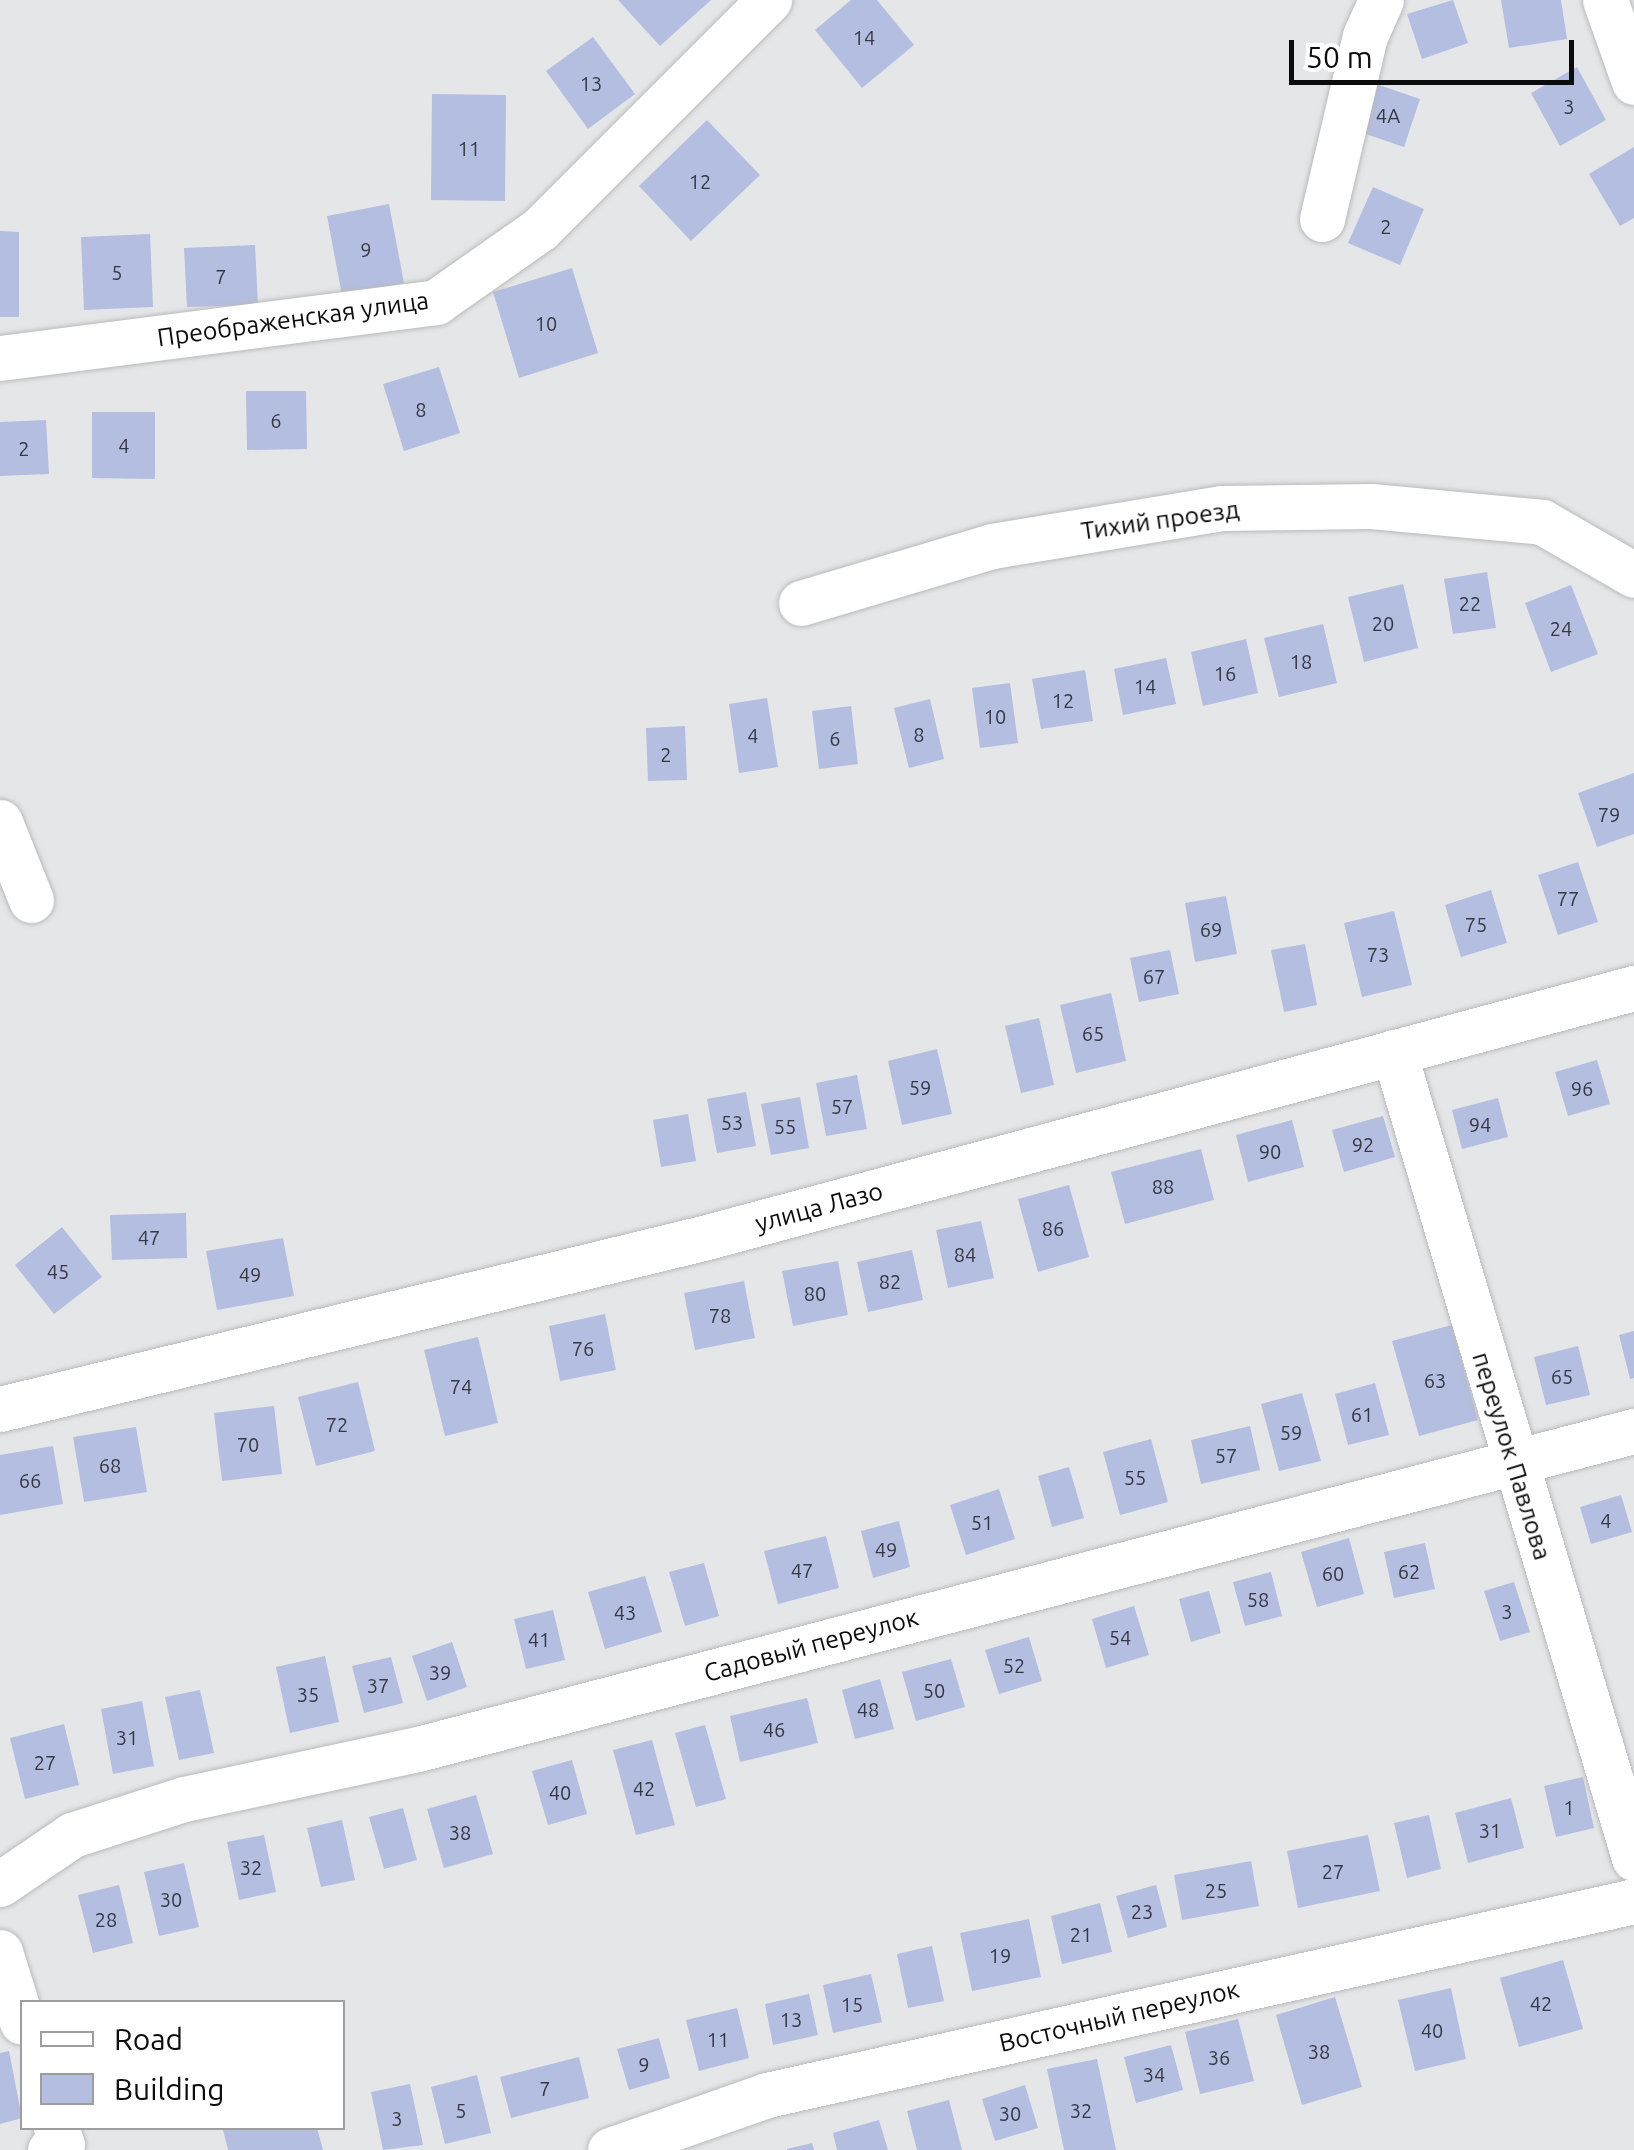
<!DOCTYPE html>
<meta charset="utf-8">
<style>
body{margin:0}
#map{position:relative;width:1634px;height:2150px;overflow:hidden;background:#e5e6e8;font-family:Ubuntu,sans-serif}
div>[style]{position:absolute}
.building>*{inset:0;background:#b4bee0}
.roads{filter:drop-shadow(0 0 2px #b9babc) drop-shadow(0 0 2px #b9babc)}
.street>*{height:45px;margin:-22.5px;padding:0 22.5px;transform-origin:22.5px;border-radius:22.5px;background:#fff}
span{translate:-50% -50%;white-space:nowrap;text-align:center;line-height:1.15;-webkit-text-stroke:8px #fff;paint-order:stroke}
.number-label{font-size:20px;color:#363842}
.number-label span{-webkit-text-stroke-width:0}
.street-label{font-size:25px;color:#0c0c0d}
.legend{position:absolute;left:20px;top:2000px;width:325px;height:130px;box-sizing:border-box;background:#fff;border:2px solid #9e9e9e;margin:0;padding:12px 18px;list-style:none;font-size:30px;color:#0c0c0d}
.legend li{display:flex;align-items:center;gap:20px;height:50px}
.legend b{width:50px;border:2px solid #9e9e9e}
.scale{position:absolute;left:1289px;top:40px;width:285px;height:45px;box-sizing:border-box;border:5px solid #0c0c0d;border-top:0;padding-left:12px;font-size:30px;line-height:35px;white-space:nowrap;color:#0c0c0d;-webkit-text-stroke:8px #fff;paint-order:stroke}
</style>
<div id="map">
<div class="building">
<div style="clip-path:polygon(618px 0,711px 0,660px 46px)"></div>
<div style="clip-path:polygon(851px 0,877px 0,914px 45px,862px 88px,815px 30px)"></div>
<div style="clip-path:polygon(1453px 0,1468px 43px,1422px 59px,1407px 14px)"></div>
<div style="clip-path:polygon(1501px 0,1561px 0,1567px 39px,1509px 48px)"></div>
<div style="clip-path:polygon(593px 37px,635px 94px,588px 129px,546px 71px)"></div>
<div style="clip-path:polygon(1577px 67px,1606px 120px,1560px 146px,1531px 93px)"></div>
<div style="clip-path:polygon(1373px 83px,1420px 99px,1404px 147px,1357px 131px)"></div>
<div style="clip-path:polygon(432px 94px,506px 95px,505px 201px,431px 200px)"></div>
<div style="clip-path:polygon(707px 120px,760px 175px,691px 241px,639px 186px)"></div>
<div style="clip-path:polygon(1634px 147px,1634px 218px,1620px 226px,1589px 174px)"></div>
<div style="clip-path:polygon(1373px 187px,1424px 209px,1400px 265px,1348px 243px)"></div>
<div style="clip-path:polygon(389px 204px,404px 283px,342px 295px,327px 216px)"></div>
<div style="clip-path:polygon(0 231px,19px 232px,19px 317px,0 317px)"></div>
<div style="clip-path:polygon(150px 234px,153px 307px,84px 310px,81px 237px)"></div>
<div style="clip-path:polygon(255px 245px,258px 305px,187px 307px,184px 248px)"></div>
<div style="clip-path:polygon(572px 268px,598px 353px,519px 378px,493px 292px)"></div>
<div style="clip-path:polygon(439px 367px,460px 433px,404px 451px,383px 384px)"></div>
<div style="clip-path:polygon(246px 391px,306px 391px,307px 449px,247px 450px)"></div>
<div style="clip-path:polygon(92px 412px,155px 412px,155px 479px,92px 478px)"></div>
<div style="clip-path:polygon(46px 420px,49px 474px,0 476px,0 422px)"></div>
<div style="clip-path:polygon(1487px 572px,1496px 628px,1453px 634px,1444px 579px)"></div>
<div style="clip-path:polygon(1403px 584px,1418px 648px,1364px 662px,1348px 597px)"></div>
<div style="clip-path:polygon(1571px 585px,1598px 654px,1551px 672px,1525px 603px)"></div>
<div style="clip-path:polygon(1323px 624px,1337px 683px,1279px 697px,1264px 638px)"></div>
<div style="clip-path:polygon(1246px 639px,1258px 693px,1203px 706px,1191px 652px)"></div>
<div style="clip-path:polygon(1166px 658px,1176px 704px,1123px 715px,1114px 669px)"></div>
<div style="clip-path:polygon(1085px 670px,1093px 721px,1041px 729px,1032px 679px)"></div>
<div style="clip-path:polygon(1010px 683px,1018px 743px,980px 748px,972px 688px)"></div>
<div style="clip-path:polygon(767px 698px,778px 767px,739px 773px,729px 704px)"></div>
<div style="clip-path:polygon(930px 699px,944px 759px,909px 768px,894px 708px)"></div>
<div style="clip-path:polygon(851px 706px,858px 764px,819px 769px,812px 711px)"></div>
<div style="clip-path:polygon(685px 726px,687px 780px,648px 781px,646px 728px)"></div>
<div style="clip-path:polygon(1634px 773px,1634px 834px,1597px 847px,1578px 793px)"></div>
<div style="clip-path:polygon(1578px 862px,1598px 922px,1558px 935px,1538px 875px)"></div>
<div style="clip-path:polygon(1491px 890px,1507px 943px,1461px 957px,1445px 905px)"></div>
<div style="clip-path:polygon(1226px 896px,1237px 954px,1195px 962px,1185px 903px)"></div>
<div style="clip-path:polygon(1394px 911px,1412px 985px,1362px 997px,1344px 923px)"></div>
<div style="clip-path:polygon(1305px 944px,1317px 1005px,1284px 1012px,1271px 950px)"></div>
<div style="clip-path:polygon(1170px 950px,1179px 994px,1139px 1002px,1130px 958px)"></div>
<div style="clip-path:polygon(1111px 993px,1126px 1061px,1076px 1073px,1060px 1005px)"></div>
<div style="clip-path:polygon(1039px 1018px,1054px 1085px,1021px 1093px,1005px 1026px)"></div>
<div style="clip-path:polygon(937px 1049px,952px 1114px,902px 1125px,888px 1061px)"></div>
<div style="clip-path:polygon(1597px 1060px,1610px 1104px,1568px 1116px,1555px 1072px)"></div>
<div style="clip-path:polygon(857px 1075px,867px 1129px,826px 1136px,816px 1083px)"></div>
<div style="clip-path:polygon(746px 1092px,756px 1146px,717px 1153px,707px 1099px)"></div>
<div style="clip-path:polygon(800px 1097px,809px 1148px,771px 1155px,761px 1104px)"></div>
<div style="clip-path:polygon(1498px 1098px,1508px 1137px,1462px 1149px,1452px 1110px)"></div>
<div style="clip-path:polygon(688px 1114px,696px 1161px,661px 1167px,653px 1120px)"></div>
<div style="clip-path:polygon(1383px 1116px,1395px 1157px,1344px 1172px,1332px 1130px)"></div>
<div style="clip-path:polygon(1292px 1120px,1304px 1167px,1248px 1182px,1236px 1135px)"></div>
<div style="clip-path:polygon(1201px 1149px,1214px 1200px,1125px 1224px,1111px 1172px)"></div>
<div style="clip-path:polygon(1069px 1185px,1089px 1257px,1038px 1272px,1018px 1199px)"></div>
<div style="clip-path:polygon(186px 1213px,187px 1258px,112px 1260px,110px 1215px)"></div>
<div style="clip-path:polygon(981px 1221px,994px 1278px,948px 1288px,936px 1230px)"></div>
<div style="clip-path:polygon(62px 1227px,102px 1277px,54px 1314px,15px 1265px)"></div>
<div style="clip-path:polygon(283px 1238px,294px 1296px,217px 1310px,206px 1251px)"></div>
<div style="clip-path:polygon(912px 1250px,923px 1300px,868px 1312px,857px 1262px)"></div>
<div style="clip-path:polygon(838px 1261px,848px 1315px,793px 1326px,782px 1271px)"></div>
<div style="clip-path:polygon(744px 1281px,755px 1338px,695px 1350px,684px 1293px)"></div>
<div style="clip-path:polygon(605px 1314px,616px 1370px,560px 1381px,549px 1326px)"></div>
<div style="clip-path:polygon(1452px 1325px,1478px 1420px,1419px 1436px,1392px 1341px)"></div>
<div style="clip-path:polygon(1634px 1331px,1634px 1378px,1630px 1379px,1619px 1335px)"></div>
<div style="clip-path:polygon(478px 1337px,498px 1423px,445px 1436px,424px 1350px)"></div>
<div style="clip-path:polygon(1578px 1346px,1590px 1395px,1546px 1405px,1534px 1357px)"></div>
<div style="clip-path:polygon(358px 1382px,375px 1451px,316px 1466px,298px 1397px)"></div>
<div style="clip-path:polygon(1375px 1383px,1389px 1435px,1348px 1445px,1335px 1394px)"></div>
<div style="clip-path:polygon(1302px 1393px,1321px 1461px,1279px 1471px,1261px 1404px)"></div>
<div style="clip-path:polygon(274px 1406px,282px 1474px,222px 1481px,214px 1413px)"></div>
<div style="clip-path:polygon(1250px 1426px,1260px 1470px,1201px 1484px,1191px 1440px)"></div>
<div style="clip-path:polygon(136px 1427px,147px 1492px,84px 1502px,73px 1437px)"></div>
<div style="clip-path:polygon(1151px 1439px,1168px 1502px,1120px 1515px,1103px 1452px)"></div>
<div style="clip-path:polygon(53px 1446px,63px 1504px,0 1515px,0 1455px)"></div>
<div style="clip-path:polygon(1069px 1467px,1084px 1518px,1052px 1527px,1038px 1476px)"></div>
<div style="clip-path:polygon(999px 1489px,1015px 1539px,966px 1555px,950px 1505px)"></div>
<div style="clip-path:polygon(1621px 1495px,1632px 1532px,1591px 1544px,1580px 1507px)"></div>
<div style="clip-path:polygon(899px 1521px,910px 1567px,873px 1578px,861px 1531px)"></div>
<div style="clip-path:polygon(826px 1536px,839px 1588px,778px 1604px,764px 1551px)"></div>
<div style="clip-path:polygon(1349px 1538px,1364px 1594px,1317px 1607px,1301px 1552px)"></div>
<div style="clip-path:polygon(1425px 1543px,1435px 1589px,1394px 1598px,1384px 1552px)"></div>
<div style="clip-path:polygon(704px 1563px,719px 1616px,685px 1626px,669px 1572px)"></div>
<div style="clip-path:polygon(1271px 1572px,1282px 1616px,1245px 1626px,1233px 1582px)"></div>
<div style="clip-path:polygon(645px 1576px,662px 1632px,605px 1649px,588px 1592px)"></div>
<div style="clip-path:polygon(1514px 1582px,1530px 1632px,1500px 1641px,1484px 1591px)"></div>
<div style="clip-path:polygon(1209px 1591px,1221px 1633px,1191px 1642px,1179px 1599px)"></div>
<div style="clip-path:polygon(1134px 1606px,1149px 1655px,1106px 1668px,1092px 1619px)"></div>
<div style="clip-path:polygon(553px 1610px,565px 1660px,526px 1669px,514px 1619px)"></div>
<div style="clip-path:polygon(1029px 1637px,1042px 1681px,999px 1694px,985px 1650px)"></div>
<div style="clip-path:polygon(452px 1642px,467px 1687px,427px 1701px,412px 1656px)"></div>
<div style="clip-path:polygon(325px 1656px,339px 1722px,290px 1733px,276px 1667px)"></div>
<div style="clip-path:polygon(391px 1657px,403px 1703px,364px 1713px,352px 1666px)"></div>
<div style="clip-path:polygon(951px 1659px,965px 1707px,916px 1721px,902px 1672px)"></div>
<div style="clip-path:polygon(880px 1679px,894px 1729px,855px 1739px,842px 1690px)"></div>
<div style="clip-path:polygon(200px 1690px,214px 1753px,179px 1760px,165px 1697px)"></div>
<div style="clip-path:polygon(807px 1698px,818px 1743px,740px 1762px,730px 1716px)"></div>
<div style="clip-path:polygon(142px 1701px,154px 1766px,113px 1774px,101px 1709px)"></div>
<div style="clip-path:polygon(64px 1724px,79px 1785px,25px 1799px,10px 1738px)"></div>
<div style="clip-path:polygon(705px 1725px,726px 1799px,696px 1807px,675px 1733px)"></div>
<div style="clip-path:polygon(652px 1740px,675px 1825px,636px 1835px,613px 1750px)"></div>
<div style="clip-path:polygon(572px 1760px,587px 1814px,548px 1825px,532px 1771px)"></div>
<div style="clip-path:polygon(1583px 1777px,1594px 1828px,1556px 1837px,1544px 1786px)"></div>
<div style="clip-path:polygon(476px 1795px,493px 1854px,444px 1868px,427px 1809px)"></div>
<div style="clip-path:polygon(1511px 1798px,1524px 1848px,1468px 1863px,1455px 1813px)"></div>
<div style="clip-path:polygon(403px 1808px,417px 1860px,384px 1869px,369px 1817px)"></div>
<div style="clip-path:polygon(1429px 1815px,1441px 1869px,1407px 1878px,1394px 1823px)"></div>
<div style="clip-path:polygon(342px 1820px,355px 1880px,321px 1887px,307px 1828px)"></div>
<div style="clip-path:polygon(264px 1835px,276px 1892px,239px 1900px,227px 1842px)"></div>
<div style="clip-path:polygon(1368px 1835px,1380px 1891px,1298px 1908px,1287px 1851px)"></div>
<div style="clip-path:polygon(1251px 1861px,1259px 1906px,1182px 1920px,1174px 1875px)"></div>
<div style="clip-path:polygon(184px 1863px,199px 1927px,159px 1936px,144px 1872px)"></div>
<div style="clip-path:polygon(119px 1885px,133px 1943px,93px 1953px,78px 1895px)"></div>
<div style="clip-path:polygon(1156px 1885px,1167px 1927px,1128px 1938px,1116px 1896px)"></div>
<div style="clip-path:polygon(1100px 1903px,1112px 1952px,1062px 1964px,1051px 1916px)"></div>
<div style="clip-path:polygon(1029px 1919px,1041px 1977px,972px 1991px,960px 1933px)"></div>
<div style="clip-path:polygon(932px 1946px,944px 2001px,908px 2008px,897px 1954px)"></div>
<div style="clip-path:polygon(1563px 1960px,1583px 2029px,1519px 2047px,1500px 1978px)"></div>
<div style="clip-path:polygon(871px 1974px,882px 2022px,833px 2033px,823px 1985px)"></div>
<div style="clip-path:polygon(1451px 1988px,1466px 2059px,1415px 2071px,1398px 2000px)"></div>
<div style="clip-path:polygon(809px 1994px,818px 2035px,773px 2045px,765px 2004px)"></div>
<div style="clip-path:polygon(1335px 1997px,1362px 2087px,1302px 2105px,1276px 2015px)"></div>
<div style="clip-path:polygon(737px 2008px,749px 2058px,699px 2071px,686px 2020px)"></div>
<div style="clip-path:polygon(1238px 2019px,1254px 2081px,1200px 2094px,1185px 2032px)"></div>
<div style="clip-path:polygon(659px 2038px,670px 2078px,629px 2090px,617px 2049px)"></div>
<div style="clip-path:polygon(1171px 2045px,1183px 2090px,1136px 2103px,1124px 2057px)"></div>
<div style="clip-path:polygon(9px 2051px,22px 2118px,0 2124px,0 2053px)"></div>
<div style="clip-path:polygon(579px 2057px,589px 2098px,511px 2118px,500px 2077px)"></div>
<div style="clip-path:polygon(1097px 2059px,1116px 2150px,1064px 2150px,1047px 2069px)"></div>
<div style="clip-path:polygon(477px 2075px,491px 2133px,445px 2144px,431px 2087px)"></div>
<div style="clip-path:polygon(410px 2084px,423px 2145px,383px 2150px,371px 2092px)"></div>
<div style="clip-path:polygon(1025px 2085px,1038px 2128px,995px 2141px,982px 2099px)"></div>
<div style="clip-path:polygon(949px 2100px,962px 2150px,917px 2150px,907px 2111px)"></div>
<div style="clip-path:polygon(879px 2120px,888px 2150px,837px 2150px,833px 2133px)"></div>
<div style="clip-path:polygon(234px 2128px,317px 2128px,323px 2150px,228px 2150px,223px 2130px)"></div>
<div style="clip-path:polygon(812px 2143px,814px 2150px,787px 2150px,787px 2149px)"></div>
</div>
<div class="roads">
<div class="street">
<div style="left:1605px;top:0;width:87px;rotate:70.5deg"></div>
<div style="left:1322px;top:219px;width:188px;rotate:-76.8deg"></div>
<div style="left:1365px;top:36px;width:39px;rotate:-66deg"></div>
<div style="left:0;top:358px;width:440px;rotate:-7.3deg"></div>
<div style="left:436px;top:302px;width:127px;rotate:-35.1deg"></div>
<div style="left:540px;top:229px;width:324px;rotate:-45deg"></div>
<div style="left:801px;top:603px;width:199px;rotate:-16.6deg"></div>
<div style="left:992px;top:546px;width:233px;rotate:-9.4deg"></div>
<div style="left:1222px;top:508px;width:149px;rotate:-0.8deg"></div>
<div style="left:1371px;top:506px;width:172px;rotate:5.3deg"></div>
<div style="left:1542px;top:522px;width:106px;rotate:29.9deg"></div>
<div style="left:0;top:822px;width:84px;rotate:68.3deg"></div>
<div style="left:1394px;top:1052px;width:841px;rotate:73.42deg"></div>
<div style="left:0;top:1409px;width:728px;rotate:-13.67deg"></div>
<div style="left:707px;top:1237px;width:960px;rotate:-15.04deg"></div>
<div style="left:0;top:1884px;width:87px;rotate:-34.2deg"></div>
<div style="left:72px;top:1835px;width:118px;rotate:-17.8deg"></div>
<div style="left:184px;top:1799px;width:239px;rotate:-12.1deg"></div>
<div style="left:418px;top:1749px;width:1257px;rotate:-14.66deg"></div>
<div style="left:0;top:1952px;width:73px;rotate:72.6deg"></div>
<div style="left:50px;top:2150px;width:13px;rotate:-27deg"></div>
<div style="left:62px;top:2144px;width:17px;rotate:-111deg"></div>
<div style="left:610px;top:2150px;width:166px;rotate:-19.3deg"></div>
<div style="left:767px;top:2095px;width:888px;rotate:-12.61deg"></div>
</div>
</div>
<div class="number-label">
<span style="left:864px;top:37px">14</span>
<span style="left:591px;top:83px">13</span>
<span style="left:1569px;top:106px">3</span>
<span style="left:1388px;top:115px">4А</span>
<span style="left:469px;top:148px">11</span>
<span style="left:700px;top:181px">12</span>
<span style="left:1386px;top:226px">2</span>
<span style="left:366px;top:249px">9</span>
<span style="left:117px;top:272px">5</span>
<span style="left:221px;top:276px">7</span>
<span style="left:546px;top:323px">10</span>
<span style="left:421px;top:409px">8</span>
<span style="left:276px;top:420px">6</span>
<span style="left:124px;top:445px">4</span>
<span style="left:24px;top:448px">2</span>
<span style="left:1470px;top:603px">22</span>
<span style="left:1383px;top:623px">20</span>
<span style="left:1561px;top:628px">24</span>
<span style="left:1301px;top:661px">18</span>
<span style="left:1225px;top:673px">16</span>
<span style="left:1145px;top:686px">14</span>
<span style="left:1063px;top:700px">12</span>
<span style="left:995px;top:716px">10</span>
<span style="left:919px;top:734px">8</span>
<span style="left:753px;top:735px">4</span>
<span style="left:835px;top:738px">6</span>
<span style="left:666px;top:754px">2</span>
<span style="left:1609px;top:814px">79</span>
<span style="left:1568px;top:898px">77</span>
<span style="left:1476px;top:924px">75</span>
<span style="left:1211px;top:929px">69</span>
<span style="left:1378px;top:954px">73</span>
<span style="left:1154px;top:976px">67</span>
<span style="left:1093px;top:1033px">65</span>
<span style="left:920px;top:1087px">59</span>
<span style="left:1582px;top:1088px">96</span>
<span style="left:842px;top:1106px">57</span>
<span style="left:732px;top:1122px">53</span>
<span style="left:1480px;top:1124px">94</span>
<span style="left:785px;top:1126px">55</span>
<span style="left:1363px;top:1144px">92</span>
<span style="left:1270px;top:1151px">90</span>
<span style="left:1163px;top:1186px">88</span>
<span style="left:1053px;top:1228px">86</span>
<span style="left:149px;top:1237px">47</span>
<span style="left:965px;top:1254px">84</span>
<span style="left:58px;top:1271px">45</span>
<span style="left:250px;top:1274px">49</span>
<span style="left:890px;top:1281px">82</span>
<span style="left:815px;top:1293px">80</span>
<span style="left:720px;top:1315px">78</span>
<span style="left:583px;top:1348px">76</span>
<span style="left:1562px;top:1376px">65</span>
<span style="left:1435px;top:1380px">63</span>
<span style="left:461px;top:1386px">74</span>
<span style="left:1362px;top:1414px">61</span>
<span style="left:337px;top:1424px">72</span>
<span style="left:1291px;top:1432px">59</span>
<span style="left:248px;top:1444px">70</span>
<span style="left:1226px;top:1455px">57</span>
<span style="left:110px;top:1465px">68</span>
<span style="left:1135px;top:1477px">55</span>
<span style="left:30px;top:1480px">66</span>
<span style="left:1606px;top:1520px">4</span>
<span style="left:982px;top:1522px">51</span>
<span style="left:886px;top:1549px">49</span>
<span style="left:802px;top:1570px">47</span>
<span style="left:1409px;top:1571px">62</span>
<span style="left:1333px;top:1573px">60</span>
<span style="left:1258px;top:1599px">58</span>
<span style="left:1507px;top:1611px">3</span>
<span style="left:625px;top:1612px">43</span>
<span style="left:1120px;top:1637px">54</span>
<span style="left:539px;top:1639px">41</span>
<span style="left:1014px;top:1665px">52</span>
<span style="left:440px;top:1672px">39</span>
<span style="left:378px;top:1685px">37</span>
<span style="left:934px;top:1690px">50</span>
<span style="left:308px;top:1694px">35</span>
<span style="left:868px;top:1709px">48</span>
<span style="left:774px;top:1729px">46</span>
<span style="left:127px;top:1737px">31</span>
<span style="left:45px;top:1762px">27</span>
<span style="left:644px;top:1788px">42</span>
<span style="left:560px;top:1792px">40</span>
<span style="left:1569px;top:1807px">1</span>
<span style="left:1490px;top:1830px">31</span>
<span style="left:460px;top:1832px">38</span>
<span style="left:251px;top:1867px">32</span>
<span style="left:1333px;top:1871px">27</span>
<span style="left:1216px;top:1890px">25</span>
<span style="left:171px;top:1899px">30</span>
<span style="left:1142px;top:1911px">23</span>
<span style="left:106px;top:1919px">28</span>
<span style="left:1081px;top:1934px">21</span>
<span style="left:1000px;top:1955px">19</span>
<span style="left:1541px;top:2003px">42</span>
<span style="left:852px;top:2004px">15</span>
<span style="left:791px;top:2019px">13</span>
<span style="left:1432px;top:2030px">40</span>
<span style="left:718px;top:2039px">11</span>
<span style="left:1319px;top:2051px">38</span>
<span style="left:1219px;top:2057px">36</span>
<span style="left:644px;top:2064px">9</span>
<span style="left:1154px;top:2074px">34</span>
<span style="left:545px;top:2088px">7</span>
<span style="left:461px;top:2110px">5</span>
<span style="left:1081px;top:2110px">32</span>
<span style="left:1010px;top:2113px">30</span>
<span style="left:397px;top:2118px">3</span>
</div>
<div class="street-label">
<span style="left:293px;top:319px;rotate:-8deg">Преображенская улица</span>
<span style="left:1160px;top:520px;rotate:-8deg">Тихий проезд</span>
<span style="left:819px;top:1207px;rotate:-15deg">улица Лазо</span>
<span style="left:1512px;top:1456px;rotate:73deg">переулок Павлова</span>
<span style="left:811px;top:1645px;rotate:-15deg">Садовый переулок</span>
<span style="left:1119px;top:2016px;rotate:-13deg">Восточный переулок</span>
</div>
<ul class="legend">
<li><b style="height:12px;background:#fff"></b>Road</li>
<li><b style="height:28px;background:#b4bee0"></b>Building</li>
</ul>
<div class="scale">50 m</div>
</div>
